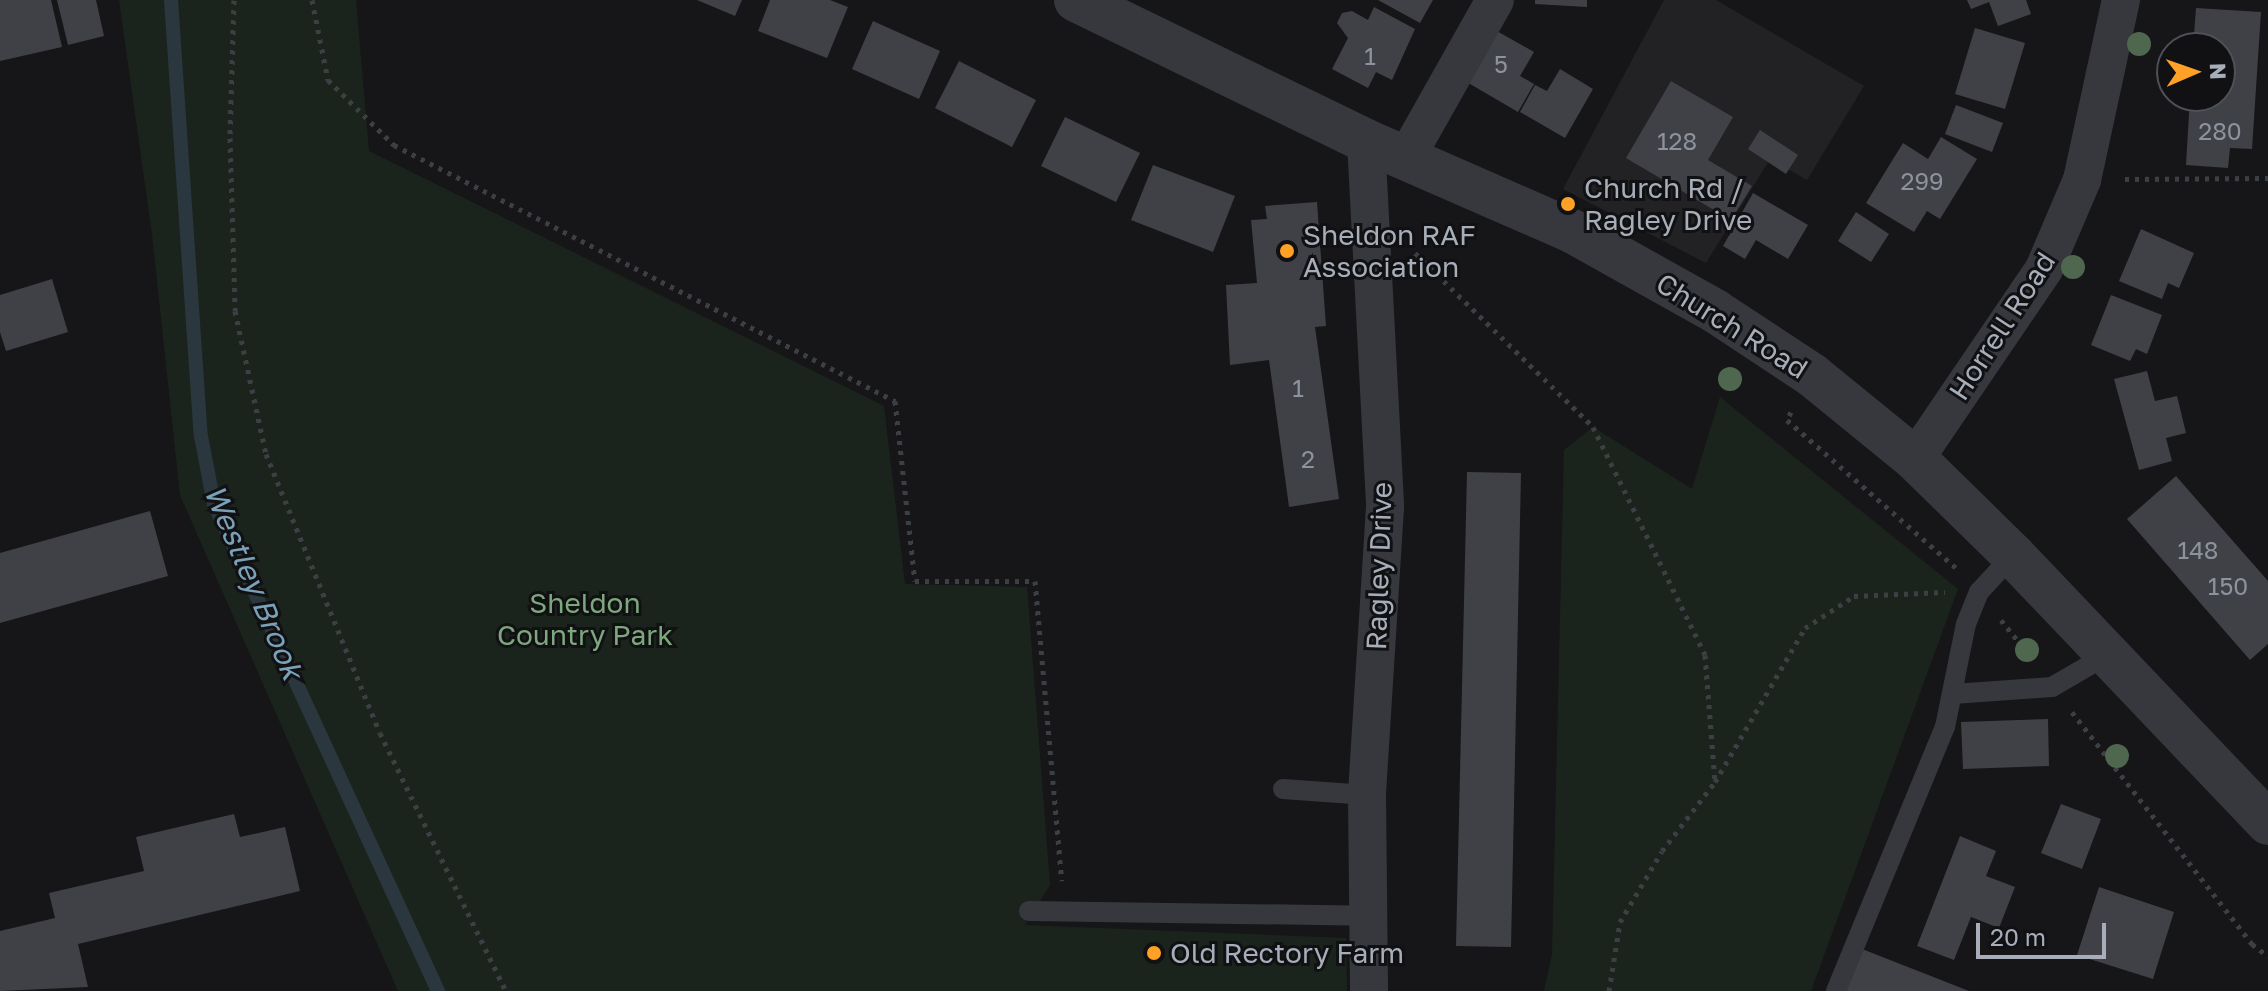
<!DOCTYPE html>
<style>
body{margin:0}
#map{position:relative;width:2268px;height:991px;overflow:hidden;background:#161618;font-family:"Golos Text",sans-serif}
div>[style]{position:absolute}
.built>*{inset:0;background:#222225}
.green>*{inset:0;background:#1b241c}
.stream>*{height:14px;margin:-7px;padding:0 7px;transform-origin:7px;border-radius:7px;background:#2b373e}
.building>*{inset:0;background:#404146}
.path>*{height:5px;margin-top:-2.5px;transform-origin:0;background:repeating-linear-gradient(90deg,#3c4045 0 4px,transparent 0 10px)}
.service>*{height:20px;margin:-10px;padding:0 10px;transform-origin:10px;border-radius:10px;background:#37383e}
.minor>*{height:38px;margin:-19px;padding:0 19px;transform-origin:19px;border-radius:19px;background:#37383e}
.tertiary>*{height:44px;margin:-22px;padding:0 22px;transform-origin:22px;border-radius:22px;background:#37383e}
.trees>*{width:24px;height:24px;margin:-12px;border-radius:50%;background:#4f664f}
.dots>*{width:22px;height:22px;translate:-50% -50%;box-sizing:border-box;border:4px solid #111113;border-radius:50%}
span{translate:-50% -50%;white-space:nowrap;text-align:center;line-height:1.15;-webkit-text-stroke:6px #111113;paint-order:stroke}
.number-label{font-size:24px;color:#8d939d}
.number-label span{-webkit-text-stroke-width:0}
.poi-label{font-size:28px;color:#a7aeba}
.left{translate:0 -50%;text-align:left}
.street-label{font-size:28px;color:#a7aeba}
.park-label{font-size:28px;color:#7da77c}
.water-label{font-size:30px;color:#7aa1b8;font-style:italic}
.north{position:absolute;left:2156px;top:32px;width:80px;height:80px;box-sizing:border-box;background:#111113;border:2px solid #4d5056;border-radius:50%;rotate:88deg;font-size:22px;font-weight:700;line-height:32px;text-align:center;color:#a7aeba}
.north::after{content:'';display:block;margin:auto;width:28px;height:36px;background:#ffa027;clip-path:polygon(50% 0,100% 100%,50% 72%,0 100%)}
.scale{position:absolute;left:1976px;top:923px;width:130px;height:36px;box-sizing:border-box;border:4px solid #a7aeba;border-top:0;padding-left:10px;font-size:24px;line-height:28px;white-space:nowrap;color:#a7aeba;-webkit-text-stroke:6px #111113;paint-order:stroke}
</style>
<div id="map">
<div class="built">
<div style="clip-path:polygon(1664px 0,1716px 0,1864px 86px,1807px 180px,1770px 159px,1706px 263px,1563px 189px)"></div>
</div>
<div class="green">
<div style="clip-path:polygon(119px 0,356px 0,369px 151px,884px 406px,905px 584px,1027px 587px,1050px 885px,1025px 925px,1346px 938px,1347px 991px,398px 991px,180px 495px,152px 234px)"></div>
<div style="clip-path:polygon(1720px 397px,1958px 589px,1811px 991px,1544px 991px,1552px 954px,1564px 450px,1593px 427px,1692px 489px)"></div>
</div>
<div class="stream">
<div style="left:171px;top:0;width:437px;rotate:86.1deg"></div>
<div style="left:201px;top:436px;width:69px;rotate:79.2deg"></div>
<div style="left:214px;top:504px;width:536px;rotate:65.3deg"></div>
</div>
<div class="building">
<div style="clip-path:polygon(0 0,51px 0,62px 47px,0 61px)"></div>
<div style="clip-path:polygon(57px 0,96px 0,104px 36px,68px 45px)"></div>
<div style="clip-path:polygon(697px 0,742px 0,735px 16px)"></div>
<div style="clip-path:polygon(770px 0,830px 0,848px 7px,827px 58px,758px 31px)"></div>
<div style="clip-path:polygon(1378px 0,1433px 0,1420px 23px)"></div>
<div style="clip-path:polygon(1535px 0,1587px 0,1587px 7px,1535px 4px)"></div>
<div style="clip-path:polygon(1967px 0,2026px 0,2031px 14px,1998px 26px,1989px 2px,1971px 9px)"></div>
<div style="clip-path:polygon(1374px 7px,1415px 29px,1392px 80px,1376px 72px,1368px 88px,1332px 69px,1348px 38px,1337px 23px,1342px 13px,1352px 11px,1368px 20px)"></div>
<div style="clip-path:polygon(2196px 8px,2261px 12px,2252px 149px,2230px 148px,2228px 168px,2186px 165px,2190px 96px,2220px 96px,2220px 48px,2193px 48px)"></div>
<div style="clip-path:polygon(873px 21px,940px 51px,919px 99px,852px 69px)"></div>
<div style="clip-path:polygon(1975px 28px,2025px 43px,2005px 109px,1955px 94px)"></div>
<div style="clip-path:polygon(1495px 30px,1534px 52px,1520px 76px,1534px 84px,1518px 112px,1465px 81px)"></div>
<div style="clip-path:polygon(959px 61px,1036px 100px,1012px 147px,935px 108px)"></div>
<div style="clip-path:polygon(1560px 69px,1593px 89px,1565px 138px,1520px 112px,1535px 85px,1547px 91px)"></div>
<div style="clip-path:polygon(1671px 81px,1733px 117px,1708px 160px,1752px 186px,1731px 220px,1626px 158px)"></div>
<div style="clip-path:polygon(1956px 105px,2003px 123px,1992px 152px,1945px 134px)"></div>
<div style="clip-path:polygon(1065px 117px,1140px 153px,1116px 202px,1041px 166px)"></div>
<div style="clip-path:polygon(1760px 130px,1798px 155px,1786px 174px,1748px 149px)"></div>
<div style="clip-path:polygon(1941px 137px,1977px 159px,1940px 219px,1927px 211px,1914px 232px,1866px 203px,1903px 143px,1928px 159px)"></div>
<div style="clip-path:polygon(1153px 165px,1235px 196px,1213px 252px,1131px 220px)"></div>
<div style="clip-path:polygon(1753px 193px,1808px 225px,1788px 259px,1756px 240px,1745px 259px,1723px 246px)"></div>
<div style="clip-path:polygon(1317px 202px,1326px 326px,1315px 327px,1339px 499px,1289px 507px,1269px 360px,1230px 365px,1226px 285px,1257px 283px,1251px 220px,1267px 219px,1265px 206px)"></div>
<div style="clip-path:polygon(1856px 212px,1889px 234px,1871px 262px,1838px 241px)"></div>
<div style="clip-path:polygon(2141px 229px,2194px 253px,2179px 288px,2168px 283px,2162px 299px,2119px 281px)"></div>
<div style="clip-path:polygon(52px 279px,68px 332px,6px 351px,0 332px,0 295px)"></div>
<div style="clip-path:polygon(2111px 295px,2162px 315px,2147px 354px,2136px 349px,2130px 361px,2091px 345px)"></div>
<div style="clip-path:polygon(2147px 371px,2155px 401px,2177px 396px,2186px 433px,2166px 438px,2172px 461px,2139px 470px,2114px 379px)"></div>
<div style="clip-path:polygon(1467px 472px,1521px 473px,1511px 947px,1456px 946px)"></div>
<div style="clip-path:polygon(2176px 476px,2268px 581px,2268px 644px,2250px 660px,2127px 519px)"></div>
<div style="clip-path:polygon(150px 511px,168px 576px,0 623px,0 553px)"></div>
<div style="clip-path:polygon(2048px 719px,2049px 766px,1963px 769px,1961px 722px)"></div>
<div style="clip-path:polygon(2061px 804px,2101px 819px,2082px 869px,2041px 853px)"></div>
<div style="clip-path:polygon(234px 814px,240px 837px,285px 827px,300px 891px,78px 944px,88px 987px,0 991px,0 931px,55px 918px,49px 893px,144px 871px,136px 837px)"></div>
<div style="clip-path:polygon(1960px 836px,1996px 851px,1986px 876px,2015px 887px,1999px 928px,1971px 917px,1954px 960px,1917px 946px)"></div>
<div style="clip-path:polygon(2099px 887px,2174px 912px,2153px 979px,2077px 955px)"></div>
<div style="clip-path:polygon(1862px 949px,1969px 991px,1846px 991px)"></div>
</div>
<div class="path">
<div style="left:234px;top:0;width:138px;rotate:91.7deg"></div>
<div style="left:230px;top:138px;width:173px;rotate:88.3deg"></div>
<div style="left:235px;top:311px;width:146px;rotate:77.8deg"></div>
<div style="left:266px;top:454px;width:301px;rotate:67.8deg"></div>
<div style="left:380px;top:733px;width:287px;rotate:64deg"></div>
<div style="left:312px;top:0;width:82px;rotate:78.7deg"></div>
<div style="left:328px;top:80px;width:93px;rotate:44.6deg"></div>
<div style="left:394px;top:145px;width:563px;rotate:27.07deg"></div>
<div style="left:895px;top:401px;width:181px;rotate:83.7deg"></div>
<div style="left:915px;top:581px;width:120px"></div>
<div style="left:1035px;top:581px;width:301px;rotate:84.9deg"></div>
<div style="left:2125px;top:179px;width:143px;rotate:-0.4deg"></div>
<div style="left:1415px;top:253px;width:249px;rotate:44.3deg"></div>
<div style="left:1593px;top:427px;width:254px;rotate:63.8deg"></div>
<div style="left:1705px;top:655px;width:126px;rotate:85.5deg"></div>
<div style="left:1791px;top:412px;width:9px;rotate:117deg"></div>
<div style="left:1787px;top:420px;width:225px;rotate:41.2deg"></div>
<div style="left:2001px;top:620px;width:46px;rotate:51.1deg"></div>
<div style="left:2072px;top:712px;width:294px;rotate:52.2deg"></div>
<div style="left:2252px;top:944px;width:20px;rotate:37deg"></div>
<div style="left:1609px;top:991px;width:70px;rotate:-80.9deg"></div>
<div style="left:1620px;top:922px;width:82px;rotate:-59.4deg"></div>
<div style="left:1662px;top:851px;width:87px;rotate:-52.5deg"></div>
<div style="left:1715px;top:782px;width:178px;rotate:-59.7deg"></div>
<div style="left:1805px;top:628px;width:59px;rotate:-33.1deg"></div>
<div style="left:1854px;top:596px;width:91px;rotate:-2.5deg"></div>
</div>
<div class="service">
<div style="left:1953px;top:694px;width:99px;rotate:-4deg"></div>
<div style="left:2052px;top:687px;width:64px;rotate:-30.2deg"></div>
<div style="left:1283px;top:789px;width:84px;rotate:4.1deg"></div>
<div style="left:1029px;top:911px;width:339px;rotate:0.8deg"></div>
<div style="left:1836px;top:991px;width:286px;rotate:-67.6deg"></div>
<div style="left:1945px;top:727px;width:105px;rotate:-78.5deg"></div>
<div style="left:1966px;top:624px;width:35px;rotate:-68deg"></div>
<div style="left:1979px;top:592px;width:50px;rotate:-47.4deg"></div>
</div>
<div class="minor">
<div style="left:1366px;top:141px;width:366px;rotate:87deg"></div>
<div style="left:1385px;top:507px;width:289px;rotate:93.6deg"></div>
<div style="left:1367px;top:795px;width:196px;rotate:89.4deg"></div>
<div style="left:1406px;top:158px;width:181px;rotate:-60.6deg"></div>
<div style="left:1915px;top:459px;width:230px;rotate:-55.8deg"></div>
<div style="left:2044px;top:269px;width:97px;rotate:-66.9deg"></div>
<div style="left:2082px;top:180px;width:184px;rotate:-77.8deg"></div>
</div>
<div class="tertiary">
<div style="left:1076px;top:0;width:322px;rotate:25.9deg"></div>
<div style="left:1366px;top:141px;width:225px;rotate:23.6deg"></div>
<div style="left:1572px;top:231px;width:164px;rotate:29.2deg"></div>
<div style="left:1715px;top:311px;width:116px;rotate:33.4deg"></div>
<div style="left:1812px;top:375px;width:133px;rotate:39.2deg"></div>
<div style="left:1915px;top:459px;width:137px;rotate:44.4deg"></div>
<div style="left:2013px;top:555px;width:370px;rotate:46.4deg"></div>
</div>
<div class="trees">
<div style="left:2139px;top:44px"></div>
<div style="left:2073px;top:267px"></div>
<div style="left:1730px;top:379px"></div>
<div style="left:2027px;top:650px"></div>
<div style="left:2117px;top:756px"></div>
</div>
<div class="dots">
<div style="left:1568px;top:204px;background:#ffa027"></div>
<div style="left:1287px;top:251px;background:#ffa027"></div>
<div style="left:1154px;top:953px;background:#ffa027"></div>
</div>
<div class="number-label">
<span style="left:1370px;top:56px">1</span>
<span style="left:1501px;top:64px">5</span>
<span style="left:2220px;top:131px">280</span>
<span style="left:1677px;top:141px">128</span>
<span style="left:1922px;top:181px">299</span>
<span style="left:1298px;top:388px">1</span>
<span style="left:1308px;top:459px">2</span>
<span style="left:2198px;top:550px">148</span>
<span style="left:2228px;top:586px">150</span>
</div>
<div class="poi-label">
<span class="left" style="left:1584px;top:204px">Church Rd /<br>Ragley Drive</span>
<span class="left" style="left:1303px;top:251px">Sheldon RAF<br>Association</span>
<span class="left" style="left:1170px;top:953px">Old Rectory Farm</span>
</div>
<div class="street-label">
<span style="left:1732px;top:326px;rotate:32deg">Church Road</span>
<span style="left:2002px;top:326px;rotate:-57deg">Horrell Road</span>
<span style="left:1379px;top:566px;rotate:-88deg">Ragley Drive</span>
</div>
<div class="park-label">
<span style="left:585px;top:619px">Sheldon<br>Country Park</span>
</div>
<div class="water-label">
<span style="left:254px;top:582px;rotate:67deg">Westley Brook</span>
</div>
<div class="north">N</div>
<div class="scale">20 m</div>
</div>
